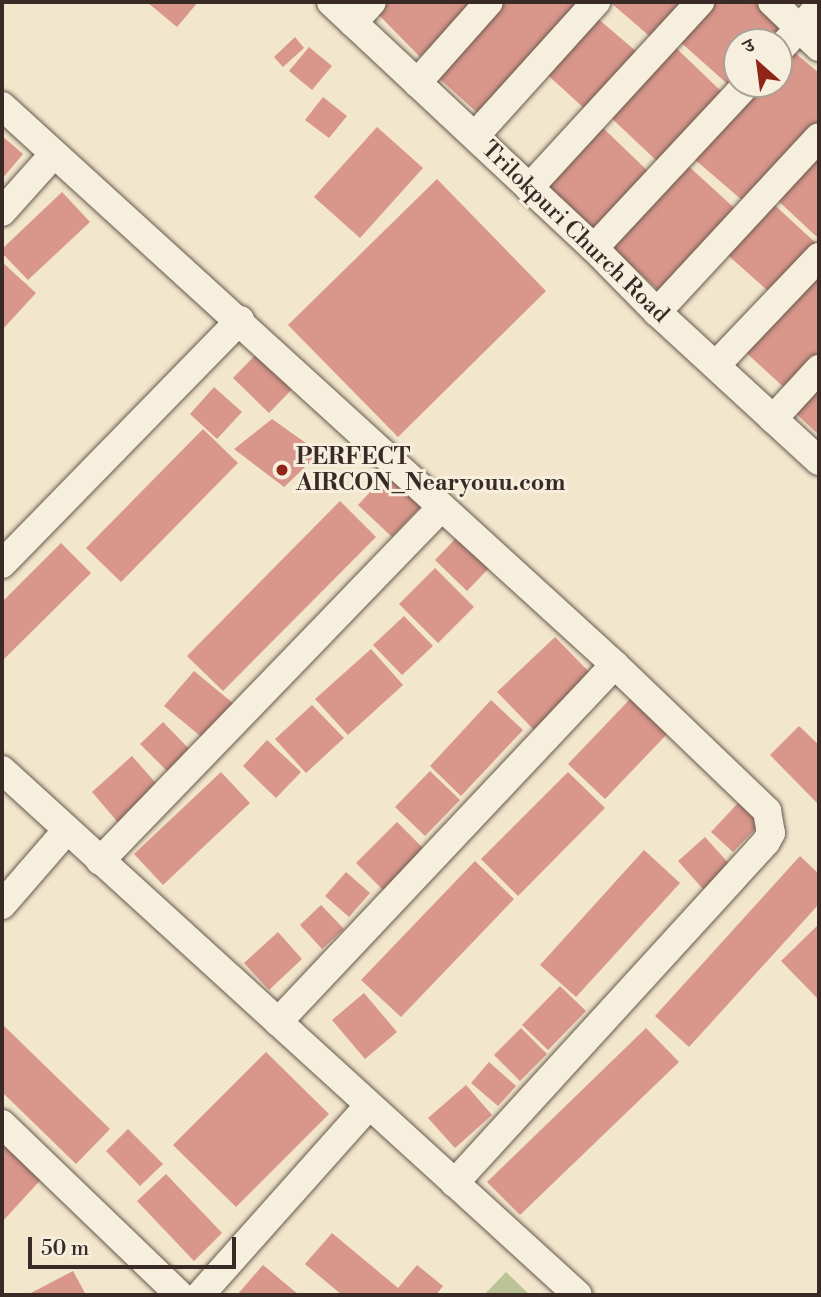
<!DOCTYPE html>
<meta charset="utf-8">
<style>
body{margin:0}
#map{position:relative;width:821px;height:1297px;overflow:hidden;background:#f2e6cc;font-family:"Libre Bodoni","Noto Serif Devanagari",serif}
div>[style]{position:absolute}
.green>*{inset:0;background:#bcc497}
.building>*{inset:0;background:#d9968a}
.roads{filter:drop-shadow(0 0 2px #67594f) drop-shadow(0 0 2px #67594f)}
.street>*{height:28px;margin:-14px;padding:0 14px;transform-origin:14px;border-radius:14px;background:#f7efde}
.dots>*{width:19px;height:19px;translate:-50% -50%;box-sizing:border-box;border:4px solid #f7efde;border-radius:50%}
span{translate:-50% -50%;white-space:nowrap;text-align:center;line-height:1.15;-webkit-text-stroke:6px #f7efde;paint-order:stroke}
.street-label{font-size:23px;color:#392a25}
.poi-label{font-size:23px;color:#392a25;font-weight:700}
.left{translate:0 -50%;text-align:left}
.frame{position:absolute;inset:0;border:4px solid #392a25;pointer-events:none}
.north{position:absolute;left:723px;top:28px;width:70px;height:70px;box-sizing:border-box;background:#f7efde;border:2px solid #aba094;border-radius:50%;rotate:332deg;font-size:19px;font-weight:700;line-height:28px;text-align:center;color:#392a25}
.north::after{content:'';display:block;margin:auto;width:24px;height:32px;background:#8f2418;clip-path:polygon(50% 0,100% 100%,50% 72%,0 100%)}
.scale{position:absolute;left:28px;top:1237px;width:208px;height:32px;box-sizing:border-box;border:4px solid #392a25;border-top:0;padding-left:9px;font-size:21px;line-height:24px;white-space:nowrap;color:#392a25;-webkit-text-stroke:5px #f7efde;paint-order:stroke}
</style>
<div id="map">
<div class="green">
<div style="clip-path:polygon(506px 1272px,530px 1295px,484px 1295px)"></div>
</div>
<div class="building">
<div style="clip-path:polygon(147px 2px,198px 2px,177px 27px)"></div>
<div style="clip-path:polygon(380px 2px,477px 2px,420px 57px,373px 9px)"></div>
<div style="clip-path:polygon(497px 2px,576px 2px,582px 8px,482px 117px,432px 72px)"></div>
<div style="clip-path:polygon(610px 2px,689px 2px,654px 40px)"></div>
<div style="clip-path:polygon(711px 2px,756px 2px,786px 29px,773px 42px,737px 42px,737px 82px,732px 88px,677px 39px)"></div>
<div style="clip-path:polygon(590px 12px,637px 52px,585px 109px,541px 69px)"></div>
<div style="clip-path:polygon(295px 37px,304px 48px,283px 67px,274px 57px)"></div>
<div style="clip-path:polygon(672px 44px,724px 94px,658px 162px,606px 113px)"></div>
<div style="clip-path:polygon(309px 47px,332px 66px,312px 90px,289px 71px)"></div>
<div style="clip-path:polygon(788px 47px,819px 73px,819px 124px,749px 206px,693px 158px,756px 84px,779px 84px,779px 57px)"></div>
<div style="clip-path:polygon(323px 97px,347px 116px,329px 138px,305px 120px)"></div>
<div style="clip-path:polygon(377px 127px,423px 168px,360px 238px,314px 197px)"></div>
<div style="clip-path:polygon(602px 127px,654px 177px,597px 235px,545px 184px)"></div>
<div style="clip-path:polygon(2px 136px,23px 154px,2px 179px)"></div>
<div style="clip-path:polygon(819px 143px,819px 239px,772px 195px)"></div>
<div style="clip-path:polygon(684px 162px,742px 215px,666px 297px,608px 244px)"></div>
<div style="clip-path:polygon(437px 179px,546px 291px,398px 437px,288px 325px)"></div>
<div style="clip-path:polygon(62px 192px,90px 222px,28px 280px,2px 253px,2px 249px)"></div>
<div style="clip-path:polygon(768px 199px,819px 246px,775px 297px,722px 250px)"></div>
<div style="clip-path:polygon(2px 262px,36px 293px,2px 330px)"></div>
<div style="clip-path:polygon(819px 268px,819px 359px,789px 392px,740px 347px)"></div>
<div style="clip-path:polygon(261px 349px,297px 384px,269px 413px,233px 378px)"></div>
<div style="clip-path:polygon(819px 380px,819px 435px,792px 410px)"></div>
<div style="clip-path:polygon(214px 387px,242px 412px,217px 439px,190px 414px)"></div>
<div style="clip-path:polygon(272px 419px,320px 453px,284px 487px,234px 449px)"></div>
<div style="clip-path:polygon(203px 429px,238px 463px,121px 582px,86px 548px)"></div>
<div style="clip-path:polygon(389px 472px,423px 504px,392px 537px,358px 505px)"></div>
<div style="clip-path:polygon(340px 501px,376px 537px,223px 691px,187px 656px)"></div>
<div style="clip-path:polygon(457px 537px,490px 567px,467px 591px,435px 560px)"></div>
<div style="clip-path:polygon(61px 543px,91px 573px,2px 661px,2px 602px)"></div>
<div style="clip-path:polygon(435px 568px,474px 607px,438px 643px,399px 604px)"></div>
<div style="clip-path:polygon(404px 616px,433px 646px,402px 675px,373px 645px)"></div>
<div style="clip-path:polygon(555px 637px,592px 675px,534px 730px,497px 692px)"></div>
<div style="clip-path:polygon(371px 649px,403px 685px,348px 735px,315px 699px)"></div>
<div style="clip-path:polygon(194px 671px,234px 704px,204px 739px,164px 706px)"></div>
<div style="clip-path:polygon(632px 697px,669px 732px,605px 799px,568px 764px)"></div>
<div style="clip-path:polygon(491px 700px,523px 730px,461px 796px,430px 766px)"></div>
<div style="clip-path:polygon(312px 705px,344px 738px,306px 773px,275px 739px)"></div>
<div style="clip-path:polygon(163px 722px,194px 754px,172px 776px,140px 744px)"></div>
<div style="clip-path:polygon(799px 726px,819px 745px,819px 805px,770px 755px)"></div>
<div style="clip-path:polygon(267px 740px,301px 772px,276px 798px,243px 766px)"></div>
<div style="clip-path:polygon(132px 756px,162px 790px,121px 826px,92px 792px)"></div>
<div style="clip-path:polygon(430px 771px,460px 800px,425px 836px,395px 807px)"></div>
<div style="clip-path:polygon(221px 772px,250px 803px,163px 885px,134px 854px)"></div>
<div style="clip-path:polygon(568px 772px,605px 808px,518px 896px,481px 859px)"></div>
<div style="clip-path:polygon(738px 803px,760px 824px,733px 852px,711px 832px)"></div>
<div style="clip-path:polygon(397px 822px,424px 849px,383px 890px,356px 863px)"></div>
<div style="clip-path:polygon(705px 837px,731px 866px,703px 889px,678px 861px)"></div>
<div style="clip-path:polygon(644px 850px,680px 883px,576px 997px,540px 965px)"></div>
<div style="clip-path:polygon(800px 856px,819px 874px,819px 904px,689px 1047px,655px 1016px)"></div>
<div style="clip-path:polygon(475px 861px,514px 899px,401px 1017px,361px 980px)"></div>
<div style="clip-path:polygon(346px 872px,370px 893px,349px 917px,325px 896px)"></div>
<div style="clip-path:polygon(321px 905px,344px 929px,322px 949px,300px 925px)"></div>
<div style="clip-path:polygon(819px 924px,819px 1000px,781px 961px)"></div>
<div style="clip-path:polygon(278px 932px,302px 959px,269px 990px,244px 963px)"></div>
<div style="clip-path:polygon(560px 986px,586px 1011px,548px 1050px,522px 1025px)"></div>
<div style="clip-path:polygon(364px 993px,397px 1032px,365px 1059px,332px 1020px)"></div>
<div style="clip-path:polygon(2px 1024px,110px 1129px,76px 1164px,2px 1092px)"></div>
<div style="clip-path:polygon(521px 1028px,547px 1054px,520px 1081px,494px 1055px)"></div>
<div style="clip-path:polygon(646px 1028px,679px 1062px,520px 1215px,487px 1182px)"></div>
<div style="clip-path:polygon(266px 1052px,329px 1114px,236px 1207px,173px 1145px)"></div>
<div style="clip-path:polygon(489px 1062px,516px 1086px,498px 1106px,471px 1083px)"></div>
<div style="clip-path:polygon(466px 1085px,492px 1115px,455px 1148px,428px 1118px)"></div>
<div style="clip-path:polygon(128px 1129px,163px 1164px,140px 1186px,106px 1151px)"></div>
<div style="clip-path:polygon(2px 1134px,46px 1174px,2px 1222px)"></div>
<div style="clip-path:polygon(166px 1174px,222px 1233px,194px 1261px,137px 1201px)"></div>
<div style="clip-path:polygon(332px 1233px,398px 1288px,417px 1265px,443px 1286px,436px 1295px,342px 1295px,305px 1264px)"></div>
<div style="clip-path:polygon(263px 1265px,299px 1295px,237px 1295px)"></div>
<div style="clip-path:polygon(73px 1271px,86px 1295px,27px 1295px)"></div>
</div>
<div class="roads">
<div class="street">
<div style="left:331px;top:2px;width:360px;rotate:43.1deg"></div>
<div style="left:594px;top:248px;width:90px;rotate:45.5deg"></div>
<div style="left:657px;top:312px;width:220px;rotate:42.6deg"></div>
<div style="left:772px;top:2px;width:65px;rotate:43.8deg"></div>
<div style="left:353px;top:23px;width:28px;rotate:-48deg"></div>
<div style="left:779px;top:50px;width:59px;rotate:-47.1deg"></div>
<div style="left:417px;top:83px;width:108px;rotate:-48.4deg"></div>
<div style="left:2px;top:106px;width:830px;rotate:42.36deg"></div>
<div style="left:615px;top:665px;width:211px;rotate:43.8deg"></div>
<div style="left:767px;top:811px;width:22px;rotate:80deg"></div>
<div style="left:771px;top:833px;width:10px;rotate:119deg"></div>
<div style="left:766px;top:842px;width:462px;rotate:132.4deg"></div>
<div style="left:475px;top:136px;width:181px;rotate:-47.9deg"></div>
<div style="left:529px;top:188px;width:253px;rotate:-47.4deg"></div>
<div style="left:2px;top:212px;width:76px;rotate:-48.2deg"></div>
<div style="left:594px;top:248px;width:224px;rotate:-47deg"></div>
<div style="left:657px;top:312px;width:238px;rotate:-47.2deg"></div>
<div style="left:716px;top:365px;width:149px;rotate:-46.4deg"></div>
<div style="left:773px;top:419px;width:68px;rotate:-47.4deg"></div>
<div style="left:2px;top:564px;width:341px;rotate:-45.7deg"></div>
<div style="left:2px;top:770px;width:779px;rotate:42.35deg"></div>
<div style="left:100px;top:861px;width:492px;rotate:-46deg"></div>
<div style="left:2px;top:905px;width:99px;rotate:-49.1deg"></div>
<div style="left:278px;top:1022px;width:491px;rotate:-46.7deg"></div>
<div style="left:2px;top:1124px;width:247px;rotate:43.9deg"></div>
<div style="left:200px;top:1295px;width:254px;rotate:-48.3deg"></div>
</div>
</div>
<div class="dots">
<div style="left:282px;top:470px;background:#8f2418"></div>
</div>
<div class="street-label">
<span style="left:575px;top:232px;rotate:44deg">Trilokpuri Church Road</span>
</div>
<div class="poi-label">
<span class="left" style="left:296px;top:470px">PERFECT<br>AIRCON_Nearyouu.com</span>
</div>
<div class="frame"></div>
<div class="north">उ</div>
<div class="scale">50 m</div>
</div>
